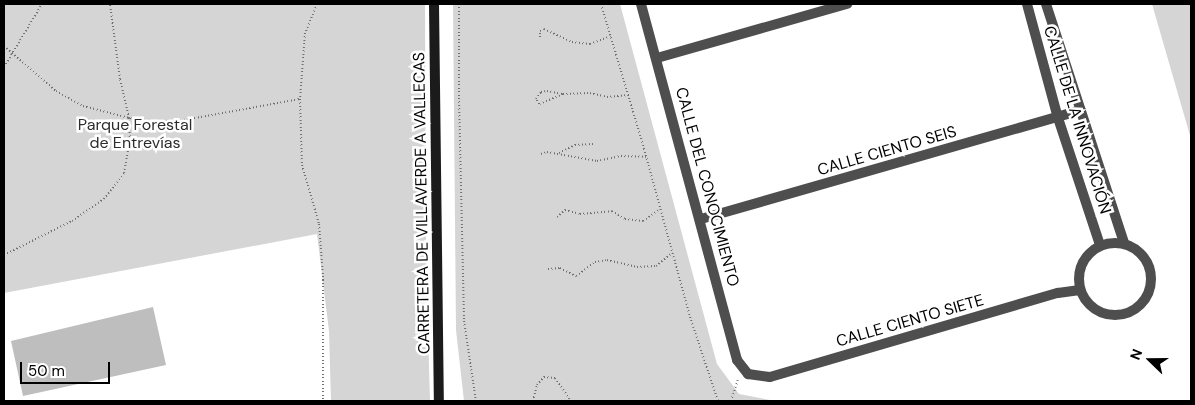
<!DOCTYPE html>
<meta charset="utf-8">
<style>
body{margin:0}
#map{position:relative;width:1195px;height:405px;overflow:hidden;background:#fff;font-family:"DM Sans",sans-serif}
div>[style]{position:absolute}
.green>*{inset:0;background:#d5d5d5}
.building>*{inset:0;background:#bebebe}
.path>*{height:2px;margin-top:-1px;transform-origin:0;background:repeating-linear-gradient(90deg,#707070 0 1px,transparent 0 3.5px)}
.street>*{height:10px;margin:-5px;padding:0 5px;transform-origin:5px;border-radius:5px;background:#4e4e4e}
.street>.ring{margin:-5px;padding:0;box-sizing:content-box;background:none;border:10px solid #4e4e4e;border-radius:50%}
.secondary>*{height:10px;margin:-5px;padding:0 5px;transform-origin:5px;border-radius:5px;background:#1b1b1b}
span{translate:-50% -50%;white-space:nowrap;text-align:center;line-height:1.15;-webkit-text-stroke:5px #fff;paint-order:stroke}
.street-label{font-size:16px;color:#000}
.park-label{font-size:16px;color:#2c2c2c}
.frame{position:absolute;inset:0;border:5px solid #000;pointer-events:none}
.north{position:absolute;left:1125px;top:335px;width:50px;height:50px;-webkit-text-stroke:4px #fff;paint-order:stroke;rotate:292deg;font-size:14px;font-weight:700;line-height:20px;text-align:center;color:#000}
.north::after{content:'';display:block;margin:auto;width:18px;height:22px;background:#000;clip-path:polygon(50% 0,100% 100%,50% 72%,0 100%)}
.scale{position:absolute;left:20px;top:362px;width:90px;height:22px;box-sizing:border-box;border:2px solid #000;border-top:0;padding-left:6px;font-size:15px;line-height:18px;white-space:nowrap;color:#000;-webkit-text-stroke:4px #fff;paint-order:stroke}
</style>
<div id="map">
<div class="green">
<div style="clip-path:polygon(4px 4px,425px 4px,426px 262px,430px 401px,331px 401px,329px 331px,317px 234px,4px 293px)"></div>
<div style="clip-path:polygon(453px 4px,620px 4px,717px 364px,739px 394px,775px 401px,464px 401px,456px 330px)"></div>
<div style="clip-path:polygon(1152px 4px,1191px 4px,1191px 139px)"></div>
</div>
<div class="building">
<div style="clip-path:polygon(153px 307px,166px 365px,23px 396px,11px 341px)"></div>
</div>
<div class="path">
<div style="left:317px;top:4px;width:31px;rotate:112deg"></div>
<div style="left:305px;top:33px;width:66px;rotate:94.3deg"></div>
<div style="left:300px;top:99px;width:66px;rotate:88.3deg"></div>
<div style="left:302px;top:165px;width:61px;rotate:73.9deg"></div>
<div style="left:319px;top:224px;width:52px;rotate:85.6deg"></div>
<div style="left:323px;top:276px;width:125px;rotate:90deg"></div>
<div style="left:459px;top:4px;width:94px;rotate:90deg"></div>
<div style="left:459px;top:98px;width:223px;rotate:88.7deg"></div>
<div style="left:464px;top:321px;width:81px;rotate:81.5deg"></div>
<div style="left:601px;top:4px;width:147px;rotate:73.4deg"></div>
<div style="left:643px;top:145px;width:181px;rotate:74.7deg"></div>
<div style="left:691px;top:320px;width:85px;rotate:71.6deg"></div>
<div style="left:540px;top:37px;width:6px;rotate:-90deg"></div>
<div style="left:540px;top:31px;width:4px;rotate:-27deg"></div>
<div style="left:544px;top:29px;width:31px;rotate:25deg"></div>
<div style="left:572px;top:42px;width:18px;rotate:6deg"></div>
<div style="left:590px;top:44px;width:22px;rotate:-21deg"></div>
<div style="left:4px;top:46px;width:69px;rotate:40.9deg"></div>
<div style="left:56px;top:91px;width:31px;rotate:29deg"></div>
<div style="left:83px;top:106px;width:68px;rotate:14.4deg"></div>
<div style="left:149px;top:123px;width:35px;rotate:-5deg"></div>
<div style="left:184px;top:120px;width:118px;rotate:-10.3deg"></div>
<div style="left:4px;top:67px;width:74px;rotate:-58.9deg"></div>
<div style="left:563px;top:94px;width:26px;rotate:157deg"></div>
<div style="left:539px;top:104px;width:6px;rotate:-121deg"></div>
<div style="left:536px;top:99px;width:9px;rotate:-54deg"></div>
<div style="left:541px;top:92px;width:6px;rotate:-9deg"></div>
<div style="left:547px;top:91px;width:16px;rotate:11deg"></div>
<div style="left:563px;top:94px;width:27px;rotate:-2deg"></div>
<div style="left:590px;top:93px;width:17px;rotate:13deg"></div>
<div style="left:607px;top:97px;width:22px;rotate:-5deg"></div>
<div style="left:559px;top:153px;width:18px;rotate:-27deg"></div>
<div style="left:575px;top:145px;width:18px;rotate:-3deg"></div>
<div style="left:541px;top:154px;width:6px;rotate:-18deg"></div>
<div style="left:547px;top:152px;width:51px;rotate:10.2deg"></div>
<div style="left:597px;top:161px;width:25px;rotate:-12deg"></div>
<div style="left:621px;top:156px;width:25px;rotate:2deg"></div>
<div style="left:557px;top:217px;width:11px;rotate:-41deg"></div>
<div style="left:565px;top:210px;width:16px;rotate:15deg"></div>
<div style="left:580px;top:214px;width:32px;rotate:-5deg"></div>
<div style="left:612px;top:211px;width:15px;rotate:32deg"></div>
<div style="left:625px;top:219px;width:18px;rotate:6deg"></div>
<div style="left:643px;top:221px;width:21px;rotate:-35deg"></div>
<div style="left:4px;top:255px;width:76px;rotate:-26.6deg"></div>
<div style="left:72px;top:221px;width:39px;rotate:-35deg"></div>
<div style="left:104px;top:199px;width:33px;rotate:-52deg"></div>
<div style="left:124px;top:173px;width:34px;rotate:-80deg"></div>
<div style="left:130px;top:140px;width:22px;rotate:-93deg"></div>
<div style="left:129px;top:118px;width:40px;rotate:-103deg"></div>
<div style="left:120px;top:79px;width:76px;rotate:-97.6deg"></div>
<div style="left:548px;top:269px;width:12px;rotate:-5deg"></div>
<div style="left:560px;top:268px;width:18px;rotate:27deg"></div>
<div style="left:576px;top:276px;width:24px;rotate:-36deg"></div>
<div style="left:595px;top:262px;width:12px;rotate:-9deg"></div>
<div style="left:607px;top:260px;width:31px;rotate:13deg"></div>
<div style="left:637px;top:267px;width:19px;rotate:-3deg"></div>
<div style="left:656px;top:266px;width:21px;rotate:-39deg"></div>
<div style="left:533px;top:401px;width:16px;rotate:-76deg"></div>
<div style="left:537px;top:385px;width:11px;rotate:-49deg"></div>
<div style="left:544px;top:377px;width:11px;rotate:5deg"></div>
<div style="left:555px;top:378px;width:28px;rotate:55deg"></div>
<div style="left:731px;top:401px;width:22px;rotate:-72deg"></div>
</div>
<div class="street">
<div style="left:641px;top:4px;width:369px;rotate:74.9deg"></div>
<div style="left:737px;top:360px;width:18px;rotate:52deg"></div>
<div style="left:748px;top:374px;width:22px;rotate:8deg"></div>
<div style="left:770px;top:377px;width:300px;rotate:-16.3deg"></div>
<div style="left:1058px;top:293px;width:22px;rotate:-8deg"></div>
<div style="left:1027px;top:4px;width:118px;rotate:74.8deg"></div>
<div style="left:1058px;top:118px;width:134px;rotate:71.7deg"></div>
<div style="left:1046px;top:4px;width:251px;rotate:71.9deg"></div>
<div style="left:657px;top:58px;width:198px;rotate:-15.9deg"></div>
<div style="left:701px;top:219px;width:395px;rotate:-16deg"></div>
<div class="ring" style="left:1079px;top:243px;width:62px;height:62px"></div>
</div>
<div class="secondary">
<div style="left:434px;top:4px;width:397px;rotate:89.3deg"></div>
</div>
<div class="street-label">
<span style="left:1077px;top:120px;rotate:73deg">CALLE DE LA INNOVACIÓN</span>
<span style="left:887px;top:151px;rotate:-16deg">CALLE CIENTO SEIS</span>
<span style="left:707px;top:187px;rotate:75deg">CALLE DEL CONOCIMIENTO</span>
<span style="left:422px;top:203px;rotate:-91deg">CARRETERA DE VILLAVERDE A VALLECAS</span>
<span style="left:910px;top:321px;rotate:-16deg">CALLE CIENTO SIETE</span>
</div>
<div class="park-label">
<span style="left:135px;top:134px">Parque Forestal<br>de Entrevías</span>
</div>
<div class="frame"></div>
<div class="north">N</div>
<div class="scale">50 m</div>
</div>
